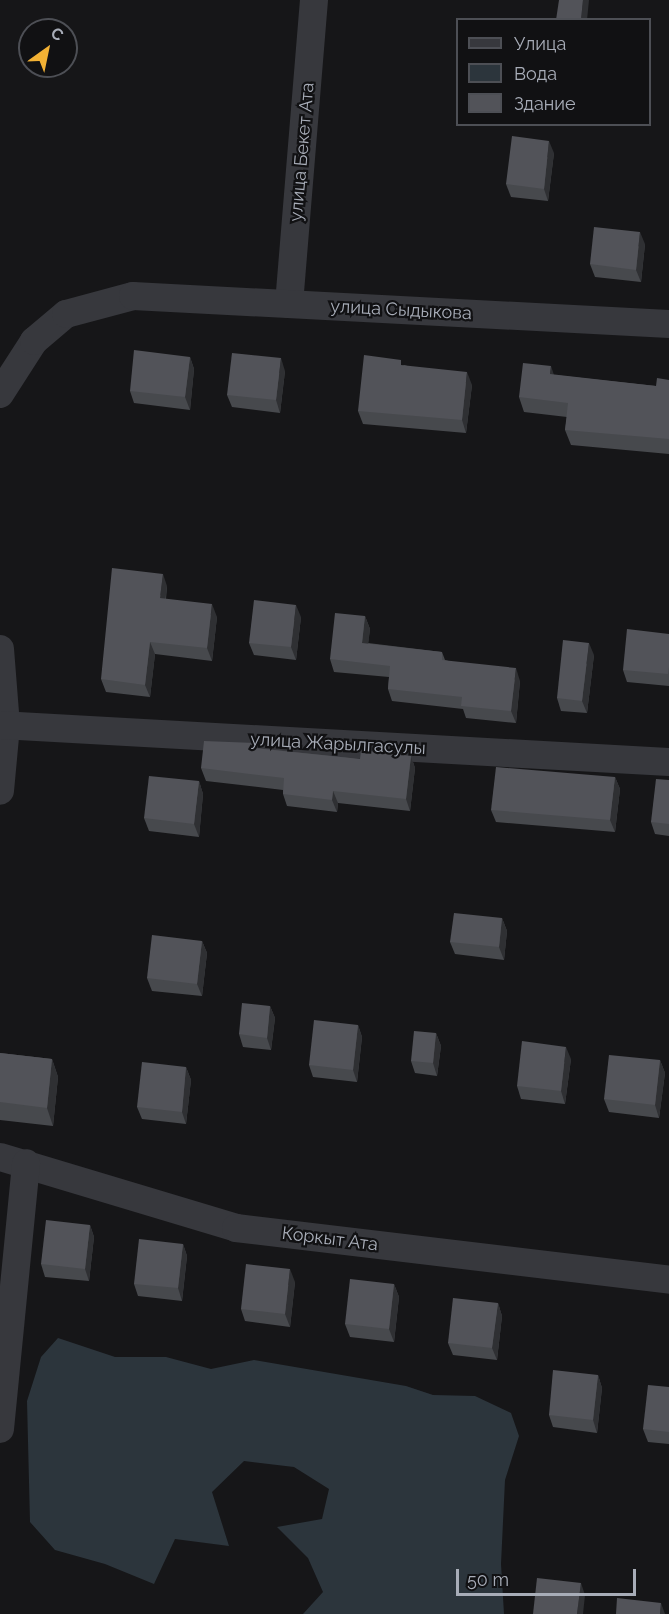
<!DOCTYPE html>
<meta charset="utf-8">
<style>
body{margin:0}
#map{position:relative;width:669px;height:1614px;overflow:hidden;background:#161618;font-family:Raleway,sans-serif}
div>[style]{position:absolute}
.water>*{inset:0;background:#2c353c}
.street>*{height:28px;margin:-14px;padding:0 14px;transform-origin:14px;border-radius:14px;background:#37383d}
.wall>*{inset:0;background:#47494d}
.shaded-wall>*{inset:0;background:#2f3033}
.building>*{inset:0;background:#525359}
span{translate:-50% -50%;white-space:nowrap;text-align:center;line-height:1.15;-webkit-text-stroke:4.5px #111113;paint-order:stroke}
.street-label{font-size:18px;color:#a8adb8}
.legend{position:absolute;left:456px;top:18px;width:195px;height:108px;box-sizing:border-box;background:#111113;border:2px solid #4d4f55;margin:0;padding:8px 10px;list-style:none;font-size:18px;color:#a8adb8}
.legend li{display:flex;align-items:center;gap:12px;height:30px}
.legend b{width:30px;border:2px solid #4d4f55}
.north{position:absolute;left:18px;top:18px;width:60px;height:60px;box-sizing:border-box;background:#111113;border:2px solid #4d4f55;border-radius:50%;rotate:33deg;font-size:16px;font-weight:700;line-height:24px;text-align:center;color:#a8adb8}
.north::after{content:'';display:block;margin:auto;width:21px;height:27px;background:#f2b134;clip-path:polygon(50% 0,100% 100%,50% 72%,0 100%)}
.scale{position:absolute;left:456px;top:1569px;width:180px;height:27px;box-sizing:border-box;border:3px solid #a8adb8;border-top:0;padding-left:8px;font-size:18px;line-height:21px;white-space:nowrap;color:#a8adb8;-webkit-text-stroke:4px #111113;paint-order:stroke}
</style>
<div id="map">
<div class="water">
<div style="clip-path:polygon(58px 1338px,115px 1357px,166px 1357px,211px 1369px,254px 1360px,406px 1386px,433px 1395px,475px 1396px,511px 1413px,519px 1436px,505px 1480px,501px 1564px,504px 1614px,303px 1614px,323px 1592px,308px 1558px,277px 1527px,322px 1519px,329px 1489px,294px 1467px,244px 1461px,212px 1492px,229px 1546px,175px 1539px,154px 1584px,105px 1564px,55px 1550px,30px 1522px,27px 1401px,41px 1357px)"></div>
</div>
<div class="street">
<div style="left:289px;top:304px;width:305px;rotate:-85.3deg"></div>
<div style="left:0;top:394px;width:63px;rotate:-57.3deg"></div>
<div style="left:34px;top:341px;width:42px;rotate:-40.2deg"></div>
<div style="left:66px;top:314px;width:69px;rotate:-15deg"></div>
<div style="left:133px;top:296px;width:537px;rotate:2.99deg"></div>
<div style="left:0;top:649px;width:77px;rotate:85.5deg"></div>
<div style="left:6px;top:726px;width:65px;rotate:95.3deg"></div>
<div style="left:0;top:725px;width:670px;rotate:3.17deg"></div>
<div style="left:0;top:1157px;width:246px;rotate:16.7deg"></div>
<div style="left:236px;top:1228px;width:436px;rotate:6.8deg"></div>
<div style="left:0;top:1429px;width:267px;rotate:-84.4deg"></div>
</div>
<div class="wall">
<div style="clip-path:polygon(554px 153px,548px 201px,511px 197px,506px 184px)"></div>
<div style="clip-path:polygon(645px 244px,641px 282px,595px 277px,590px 264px)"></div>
<div style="clip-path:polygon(190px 357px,194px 369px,190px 410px,134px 403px,130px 391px)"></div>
<div style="clip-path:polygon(404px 365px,472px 385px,466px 433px,363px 424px,358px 411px)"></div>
<div style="clip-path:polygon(285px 371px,280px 413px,232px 407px,227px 395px)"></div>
<div style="clip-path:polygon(554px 375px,656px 386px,669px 380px,669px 454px,571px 445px,565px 430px,567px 417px,524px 412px,519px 397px)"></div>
<div style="clip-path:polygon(167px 586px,166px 599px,217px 617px,212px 661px,155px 654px,150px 697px,106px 692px,101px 679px)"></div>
<div style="clip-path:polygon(365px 616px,370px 629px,368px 643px,442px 652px,445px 660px,520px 681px,516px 723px,466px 718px,463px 709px,392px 701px,388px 689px,389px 677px,334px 672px,330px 659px)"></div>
<div style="clip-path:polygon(301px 617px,296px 660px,254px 655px,249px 643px)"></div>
<div style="clip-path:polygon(669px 634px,669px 686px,627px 682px,623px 670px)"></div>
<div style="clip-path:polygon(594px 655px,587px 713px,561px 711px,557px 698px)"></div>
<div style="clip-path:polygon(256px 748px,360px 759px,411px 756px,415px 768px,410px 811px,338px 803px,337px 812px,287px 806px,283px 794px,283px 790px,206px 781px,201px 768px)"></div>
<div style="clip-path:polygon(615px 777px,620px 789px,615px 832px,496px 822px,491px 810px)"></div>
<div style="clip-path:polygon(669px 780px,669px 836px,655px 834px,651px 822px)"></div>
<div style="clip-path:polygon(199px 781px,203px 794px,199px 837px,149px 831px,144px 818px)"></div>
<div style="clip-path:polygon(502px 918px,507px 931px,504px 960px,455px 954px,450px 942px)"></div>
<div style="clip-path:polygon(202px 941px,207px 953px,202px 996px,152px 991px,147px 978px)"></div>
<div style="clip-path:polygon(270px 1006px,275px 1018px,271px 1050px,243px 1047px,239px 1034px)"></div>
<div style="clip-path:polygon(358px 1025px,362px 1037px,357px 1082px,313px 1077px,309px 1065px)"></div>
<div style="clip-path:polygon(436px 1033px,441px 1046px,437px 1076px,415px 1073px,411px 1061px)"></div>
<div style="clip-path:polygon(0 1053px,52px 1059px,58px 1077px,53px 1126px,0 1120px)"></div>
<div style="clip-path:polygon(571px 1059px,565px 1104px,521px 1099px,517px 1086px)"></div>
<div style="clip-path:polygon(660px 1060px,665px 1073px,659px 1118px,609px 1112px,604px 1099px)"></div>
<div style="clip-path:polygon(186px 1067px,191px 1080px,186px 1124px,142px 1119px,137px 1107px)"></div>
<div style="clip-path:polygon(90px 1225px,94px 1237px,89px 1281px,45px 1277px,41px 1264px)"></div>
<div style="clip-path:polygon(183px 1244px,187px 1256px,182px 1301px,138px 1296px,134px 1284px)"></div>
<div style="clip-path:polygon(295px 1282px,290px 1327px,245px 1321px,241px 1309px)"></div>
<div style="clip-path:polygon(394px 1284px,399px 1297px,394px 1342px,350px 1337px,345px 1324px)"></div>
<div style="clip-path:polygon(498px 1303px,502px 1316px,497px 1360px,453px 1355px,448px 1343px)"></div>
<div style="clip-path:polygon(598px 1375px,602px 1388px,597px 1433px,553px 1427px,549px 1415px)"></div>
<div style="clip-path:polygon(669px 1387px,669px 1444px,648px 1442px,643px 1429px)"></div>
</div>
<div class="shaded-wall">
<div style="clip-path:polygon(583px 0,589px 0,587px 20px,581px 20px)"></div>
<div style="clip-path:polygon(549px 141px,554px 153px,548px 201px,544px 189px)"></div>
<div style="clip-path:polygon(640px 232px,645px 244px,641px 282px,636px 270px)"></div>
<div style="clip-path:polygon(190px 357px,194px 369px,190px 410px,185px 397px)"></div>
<div style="clip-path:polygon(281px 358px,285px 371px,280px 413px,276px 400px)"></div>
<div style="clip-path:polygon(551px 366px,556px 381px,550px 374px)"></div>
<div style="clip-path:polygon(467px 372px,472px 385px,466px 433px,462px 420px)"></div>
<div style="clip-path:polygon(163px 574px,167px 586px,164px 611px,160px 598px)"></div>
<div style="clip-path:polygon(212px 604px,217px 617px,212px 661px,207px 648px)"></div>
<div style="clip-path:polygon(296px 605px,301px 617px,296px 660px,291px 647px)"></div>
<div style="clip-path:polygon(365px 616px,370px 629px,367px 655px,362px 643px)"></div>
<div style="clip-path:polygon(150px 642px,155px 654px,150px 697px,145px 685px)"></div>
<div style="clip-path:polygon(589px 643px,594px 655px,587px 713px,582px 701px)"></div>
<div style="clip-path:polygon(516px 668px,520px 681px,516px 723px,511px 711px)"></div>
<div style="clip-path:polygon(411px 756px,415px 768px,410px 811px,406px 799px)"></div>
<div style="clip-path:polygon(615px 777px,620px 789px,615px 832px,610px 820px)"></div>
<div style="clip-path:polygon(199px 781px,203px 794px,199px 837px,194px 824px)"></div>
<div style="clip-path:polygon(333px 791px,338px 803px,337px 812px,332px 800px)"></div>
<div style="clip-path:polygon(502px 918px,507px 931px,504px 960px,499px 947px)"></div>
<div style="clip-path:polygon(202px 941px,207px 953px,202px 996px,197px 984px)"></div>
<div style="clip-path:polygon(270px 1006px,275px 1018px,271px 1050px,267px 1038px)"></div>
<div style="clip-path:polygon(358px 1025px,362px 1037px,357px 1082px,353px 1070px)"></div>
<div style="clip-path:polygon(436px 1033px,441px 1046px,437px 1076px,433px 1063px)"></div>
<div style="clip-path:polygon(566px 1047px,571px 1059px,565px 1104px,561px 1091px)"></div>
<div style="clip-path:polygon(52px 1059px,58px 1077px,53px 1126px,47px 1108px)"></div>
<div style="clip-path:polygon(660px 1060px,665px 1073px,659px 1118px,655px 1105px)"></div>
<div style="clip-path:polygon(186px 1067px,191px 1080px,186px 1124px,182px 1112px)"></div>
<div style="clip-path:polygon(90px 1225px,94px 1237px,89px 1281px,85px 1269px)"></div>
<div style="clip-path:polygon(183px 1244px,187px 1256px,182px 1301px,178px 1288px)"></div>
<div style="clip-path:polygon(290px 1269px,295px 1282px,290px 1327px,285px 1314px)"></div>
<div style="clip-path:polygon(394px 1284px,399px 1297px,394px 1342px,389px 1329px)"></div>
<div style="clip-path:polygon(498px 1303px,502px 1316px,497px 1360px,492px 1348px)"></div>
<div style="clip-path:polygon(598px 1375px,602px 1388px,597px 1433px,593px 1420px)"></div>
<div style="clip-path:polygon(581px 1583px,585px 1595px,583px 1614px,577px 1614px)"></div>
<div style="clip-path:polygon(661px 1603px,665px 1614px,660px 1614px)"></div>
</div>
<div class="building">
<div style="clip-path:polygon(559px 0,583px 0,581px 20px,556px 20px)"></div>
<div style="clip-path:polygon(512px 136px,549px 141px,544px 189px,506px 184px)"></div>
<div style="clip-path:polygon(594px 227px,640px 232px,636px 270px,590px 264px)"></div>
<div style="clip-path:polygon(134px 350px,190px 357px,185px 397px,130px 391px)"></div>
<div style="clip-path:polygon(232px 353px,281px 358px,276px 400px,227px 395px)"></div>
<div style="clip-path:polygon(364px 355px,401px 360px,401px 365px,467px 372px,462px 420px,358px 411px)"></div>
<div style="clip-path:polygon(523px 363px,551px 366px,550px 374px,656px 386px,657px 378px,669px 380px,669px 439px,565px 430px,568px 403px,519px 397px)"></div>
<div style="clip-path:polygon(112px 568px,163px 574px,160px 598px,212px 604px,207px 648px,150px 642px,145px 685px,101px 679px)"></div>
<div style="clip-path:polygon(254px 600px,296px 605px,291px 647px,249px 643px)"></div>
<div style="clip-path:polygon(335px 613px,365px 616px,362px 643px,442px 652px,442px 660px,516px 668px,511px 711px,461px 706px,462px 697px,388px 689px,390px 666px,330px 659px)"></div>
<div style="clip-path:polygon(627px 629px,669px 634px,669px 667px,668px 674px,623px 670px)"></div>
<div style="clip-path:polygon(563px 640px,589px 643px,582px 701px,557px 698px)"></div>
<div style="clip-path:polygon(204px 741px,255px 743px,254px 748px,360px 759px,361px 750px,411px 756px,406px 799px,333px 791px,332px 800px,283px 794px,284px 778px,201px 768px)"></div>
<div style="clip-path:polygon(496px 767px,615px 777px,610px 820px,491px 810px)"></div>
<div style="clip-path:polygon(149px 776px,199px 781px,194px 824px,144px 818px)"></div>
<div style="clip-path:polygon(656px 779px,669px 780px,669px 824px,651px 822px)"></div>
<div style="clip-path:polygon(454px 913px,502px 918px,499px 947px,450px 942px)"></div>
<div style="clip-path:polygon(152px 935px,202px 941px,197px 984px,147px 978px)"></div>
<div style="clip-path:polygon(242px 1003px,270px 1006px,267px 1038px,239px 1034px)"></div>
<div style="clip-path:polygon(314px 1020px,358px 1025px,353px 1070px,309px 1065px)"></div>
<div style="clip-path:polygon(414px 1031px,436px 1033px,433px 1063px,411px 1061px)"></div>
<div style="clip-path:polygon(522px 1041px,566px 1047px,561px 1091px,517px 1086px)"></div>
<div style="clip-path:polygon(0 1053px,52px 1059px,47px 1108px,0 1102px)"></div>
<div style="clip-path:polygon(609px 1055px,660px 1060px,655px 1105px,604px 1099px)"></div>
<div style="clip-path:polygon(142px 1062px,186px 1067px,182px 1112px,137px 1107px)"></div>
<div style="clip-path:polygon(46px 1220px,90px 1225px,85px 1269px,41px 1264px)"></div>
<div style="clip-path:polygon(139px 1239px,183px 1244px,178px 1288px,134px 1284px)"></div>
<div style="clip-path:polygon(246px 1264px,290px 1269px,285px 1314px,241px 1309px)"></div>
<div style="clip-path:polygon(350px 1279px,394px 1284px,389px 1329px,345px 1324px)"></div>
<div style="clip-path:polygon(453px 1298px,498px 1303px,492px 1348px,448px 1343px)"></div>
<div style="clip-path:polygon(553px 1370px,598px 1375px,593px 1420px,549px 1415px)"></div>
<div style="clip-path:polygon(648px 1385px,669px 1387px,669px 1432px,643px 1429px)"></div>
<div style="clip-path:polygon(537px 1578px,581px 1583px,577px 1614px,533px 1614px)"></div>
<div style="clip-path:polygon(617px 1598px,661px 1603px,660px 1614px,616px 1614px)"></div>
</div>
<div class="street-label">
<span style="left:302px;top:152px;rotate:-85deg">улица Бекет Ата</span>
<span style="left:401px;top:310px;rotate:3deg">улица Сыдыкова</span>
<span style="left:338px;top:744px;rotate:3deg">улица Жарылгасулы</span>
<span style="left:330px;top:1239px;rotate:7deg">Коркыт Ата</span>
</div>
<ul class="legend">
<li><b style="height:8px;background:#37383d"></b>Улица</li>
<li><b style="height:16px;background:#2c353c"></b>Вода</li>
<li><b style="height:16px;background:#525359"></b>Здание</li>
</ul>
<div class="north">С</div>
<div class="scale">50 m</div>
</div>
